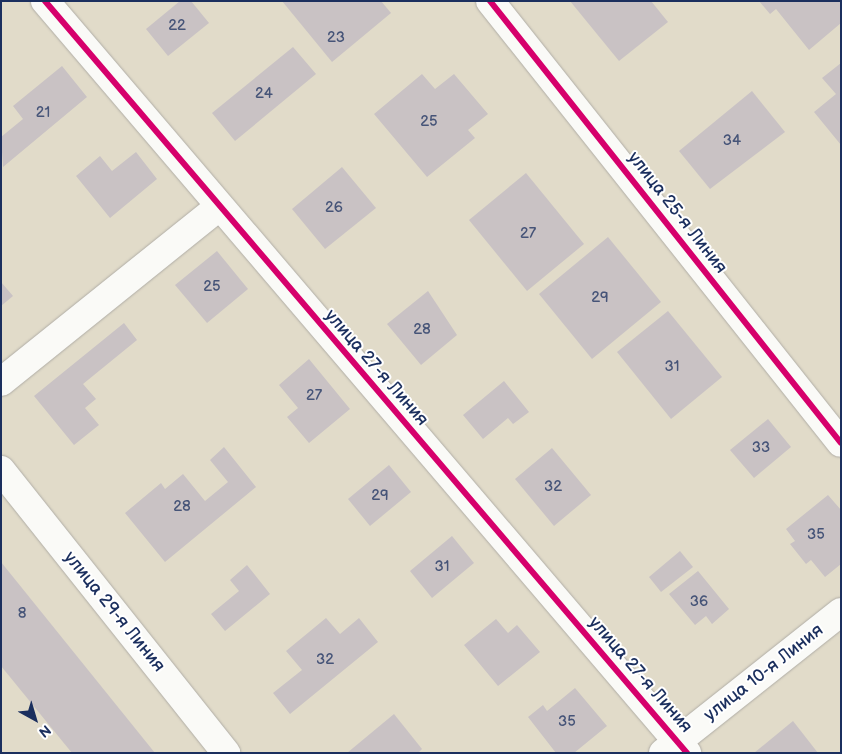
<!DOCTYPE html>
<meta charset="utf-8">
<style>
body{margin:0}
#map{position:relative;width:842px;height:754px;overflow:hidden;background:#e1dbc9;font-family:"Balsamiq Sans",sans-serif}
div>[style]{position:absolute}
.building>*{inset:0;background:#c9c2c4}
.roads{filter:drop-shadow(0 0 1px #b0ada6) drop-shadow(0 0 1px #b0ada6)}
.minor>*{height:28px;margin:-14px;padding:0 14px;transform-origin:14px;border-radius:14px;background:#fafaf7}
.cycleway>*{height:6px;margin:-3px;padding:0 3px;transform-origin:3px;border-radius:3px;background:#d6006c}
span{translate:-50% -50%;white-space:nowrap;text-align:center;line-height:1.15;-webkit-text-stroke:4px #fff;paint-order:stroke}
.number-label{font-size:15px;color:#465478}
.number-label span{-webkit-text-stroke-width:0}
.street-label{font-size:18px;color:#1b2f5e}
.frame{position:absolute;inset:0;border:2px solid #1b2f5e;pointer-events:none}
.north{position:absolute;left:10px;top:694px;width:50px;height:50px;-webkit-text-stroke:4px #fff;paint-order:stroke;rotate:141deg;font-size:14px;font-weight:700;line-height:20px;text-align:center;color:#1b2f5e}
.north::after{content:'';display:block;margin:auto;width:18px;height:22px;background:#1b2f5e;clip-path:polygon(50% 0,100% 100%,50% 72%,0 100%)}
</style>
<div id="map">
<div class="building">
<div style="clip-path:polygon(180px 1px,191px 1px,209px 23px,168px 56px,146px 29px)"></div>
<div style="clip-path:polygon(282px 1px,381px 1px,391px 13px,332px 62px)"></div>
<div style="clip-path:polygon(570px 1px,651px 1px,668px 22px,619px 61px)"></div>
<div style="clip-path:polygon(759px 1px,841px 1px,841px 23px,809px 50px,776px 9px,770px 14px)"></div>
<div style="clip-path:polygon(293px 47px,316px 74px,235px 141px,212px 113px)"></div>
<div style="clip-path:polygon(841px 63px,841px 145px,814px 112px,836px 94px,822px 78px)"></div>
<div style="clip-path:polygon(62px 66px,87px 97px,3px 167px,1px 137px,23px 119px,13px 106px)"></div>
<div style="clip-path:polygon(422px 74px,435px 89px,454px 74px,488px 114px,468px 130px,475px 138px,427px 177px,374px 114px)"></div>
<div style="clip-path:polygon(752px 91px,785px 132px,710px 189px,679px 151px)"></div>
<div style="clip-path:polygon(136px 152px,157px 179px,110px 218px,76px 176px,100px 156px,112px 171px)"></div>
<div style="clip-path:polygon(342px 167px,376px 208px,325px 249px,292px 209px)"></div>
<div style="clip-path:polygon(526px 173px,584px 244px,527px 291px,469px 220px)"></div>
<div style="clip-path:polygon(608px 237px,661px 302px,592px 359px,539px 294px)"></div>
<div style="clip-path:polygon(217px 251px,248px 289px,207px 323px,175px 285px)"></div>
<div style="clip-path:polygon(1px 282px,13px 296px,1px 306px)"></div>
<div style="clip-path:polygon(428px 291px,457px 335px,421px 365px,387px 324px)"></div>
<div style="clip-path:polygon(668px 311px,722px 377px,671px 419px,617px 352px)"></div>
<div style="clip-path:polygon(124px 323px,137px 340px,83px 384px,96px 399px,85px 408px,99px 425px,74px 445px,34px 396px)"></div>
<div style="clip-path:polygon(309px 359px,350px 409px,309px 443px,287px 417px,298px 408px,279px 385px)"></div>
<div style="clip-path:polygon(504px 381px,529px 412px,513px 424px,508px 418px,483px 439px,463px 415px)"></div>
<div style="clip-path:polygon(768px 419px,791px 447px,754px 478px,730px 450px)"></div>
<div style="clip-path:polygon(224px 447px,256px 487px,165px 562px,125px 513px,161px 483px,165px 489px,183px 474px,205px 501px,228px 482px,210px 460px)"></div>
<div style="clip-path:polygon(552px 448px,591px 495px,554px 526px,515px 479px)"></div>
<div style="clip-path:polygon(389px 465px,411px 492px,370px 526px,348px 499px)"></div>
<div style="clip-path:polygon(828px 495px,841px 510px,841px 564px,825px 577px,811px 560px,806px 564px,790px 544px,795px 541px,786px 529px)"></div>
<div style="clip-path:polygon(452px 536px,474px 563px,432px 598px,410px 571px)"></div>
<div style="clip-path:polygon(680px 551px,693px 567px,661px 592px,649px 577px)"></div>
<div style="clip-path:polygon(1px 562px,155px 753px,72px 753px,1px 666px)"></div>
<div style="clip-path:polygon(247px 565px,270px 594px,225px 631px,211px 614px,239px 591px,230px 580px)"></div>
<div style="clip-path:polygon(698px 571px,729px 609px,712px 624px,706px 616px,695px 625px,669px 594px)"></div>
<div style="clip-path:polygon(326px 618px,340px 634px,359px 618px,378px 642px,290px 714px,273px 693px,302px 670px,286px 651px)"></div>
<div style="clip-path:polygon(496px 619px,508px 633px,517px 625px,540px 652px,498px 686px,464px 645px)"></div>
<div style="clip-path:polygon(575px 688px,607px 726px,574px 753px,556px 753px,528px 717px,543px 705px,547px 711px)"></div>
<div style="clip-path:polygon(394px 714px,422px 749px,418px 753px,347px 753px)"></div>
<div style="clip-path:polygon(793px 721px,818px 753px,754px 753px)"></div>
</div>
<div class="roads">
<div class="minor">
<div style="left:45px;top:1px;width:989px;rotate:49.51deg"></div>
<div style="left:490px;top:1px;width:564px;rotate:51.55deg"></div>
<div style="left:1px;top:382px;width:280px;rotate:-38.8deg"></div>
<div style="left:1px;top:470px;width:362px;rotate:51.5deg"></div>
<div style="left:663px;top:753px;width:227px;rotate:-38.4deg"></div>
</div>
</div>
<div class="cycleway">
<div style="left:45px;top:1px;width:989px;rotate:49.51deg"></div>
<div style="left:490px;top:1px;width:564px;rotate:51.55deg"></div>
</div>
<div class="number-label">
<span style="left:177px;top:26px">22</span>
<span style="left:336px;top:38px">23</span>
<span style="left:264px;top:94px">24</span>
<span style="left:43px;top:113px">21</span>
<span style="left:429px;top:122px">25</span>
<span style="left:732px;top:141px">34</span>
<span style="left:334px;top:208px">26</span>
<span style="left:528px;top:234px">27</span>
<span style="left:212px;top:287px">25</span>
<span style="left:600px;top:298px">29</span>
<span style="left:422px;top:330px">28</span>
<span style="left:672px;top:367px">31</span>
<span style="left:314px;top:396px">27</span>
<span style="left:761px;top:448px">33</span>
<span style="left:553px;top:487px">32</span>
<span style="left:380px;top:496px">29</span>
<span style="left:182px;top:507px">28</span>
<span style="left:816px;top:535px">35</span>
<span style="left:442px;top:567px">31</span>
<span style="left:699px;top:602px">36</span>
<span style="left:22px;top:614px">8</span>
<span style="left:325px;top:660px">32</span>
<span style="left:567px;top:722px">35</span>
</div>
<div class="street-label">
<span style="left:677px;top:213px;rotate:52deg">улица 25-я Линия</span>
<span style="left:376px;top:368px;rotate:49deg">улица 27-я Линия</span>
<span style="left:114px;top:612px;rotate:51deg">улица 29-я Линия</span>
<span style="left:764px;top:673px;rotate:-38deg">улица 10-я Линия</span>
<span style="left:640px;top:675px;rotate:49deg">улица 27-я Линия</span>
</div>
<div class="frame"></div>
<div class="north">N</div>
</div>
